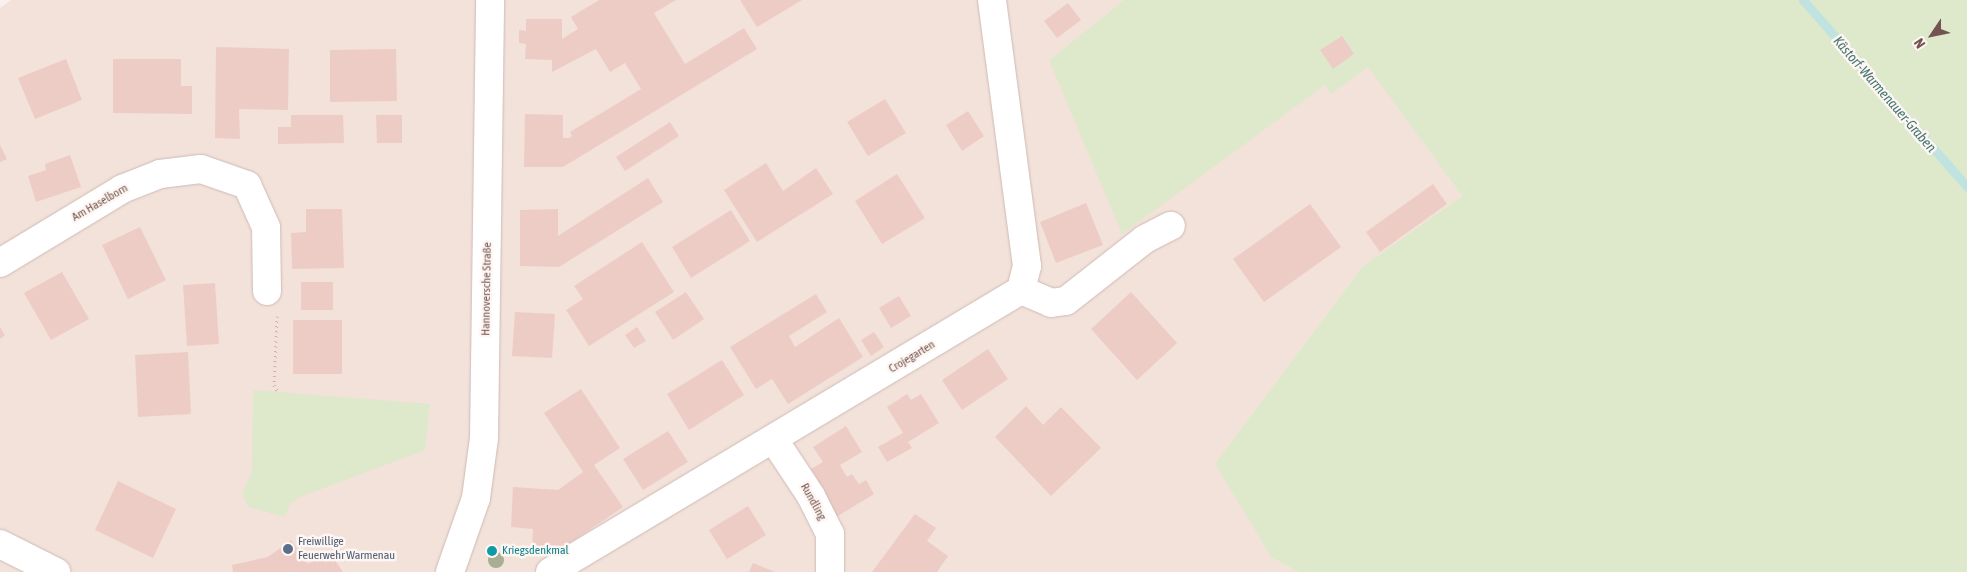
<!DOCTYPE html>
<meta charset="utf-8">
<style>
body{margin:0}
#map{position:relative;width:1967px;height:572px;overflow:hidden;background:#fbf1ec;font-family:"Asap Condensed",sans-serif}
div>[style]{position:absolute}
.residential>*{inset:0;background:#f2e2da}
.green>*{inset:0;background:#dee8cb}
.stream>*{height:9px;margin:-4.5px;padding:0 4.5px;transform-origin:4.5px;border-radius:4.5px;background:#c1e3e0}
.building>*{inset:0;background:#eeccc6}
.path>*{height:3px;margin-top:-1.5px;transform-origin:0;background:repeating-linear-gradient(90deg,#d3aea8 0 1px,transparent 0 5px)}
.roads{filter:drop-shadow(0 0 1px #cfbab4) drop-shadow(0 0 1px #cfbab4)}
.minor>*{height:28px;margin:-14px;padding:0 14px;transform-origin:14px;border-radius:14px;background:#fff}
.trees>*{width:16px;height:16px;margin:-8px;border-radius:50%;background:#a7ae92}
.dots>*{width:14px;height:14px;translate:-50% -50%;box-sizing:border-box;border:2px solid #fef6f2;border-radius:50%}
span{translate:-50% -50%;white-space:nowrap;text-align:center;line-height:1.15;-webkit-text-stroke:5px #fef6f2;paint-order:stroke}
.street-label{font-size:12px;color:#745450}
.service-label{font-size:12px;color:#4e5e75}
.left{translate:0 -50%;text-align:left}
.culture-label{font-size:12px;color:#0d838f}
.water-label{font-size:14px;color:#457773;font-style:italic}
.north{position:absolute;left:1907px;top:10px;width:50px;height:50px;-webkit-text-stroke:4px #fef6f2;paint-order:stroke;rotate:236deg;font-size:14px;font-weight:700;line-height:20px;text-align:center;color:#745450}
.north::after{content:'';display:block;margin:auto;width:18px;height:22px;background:#745450;clip-path:polygon(50% 0,100% 100%,50% 72%,0 100%)}
</style>
<div id="map">
<div class="residential">
<div style="clip-path:polygon(11px 0,1124px 0,1049px 60px,1325px 85px,1332px 93px,1368px 66px,1462px 196px,1363px 266px,1270px 391px,1272px 558px,1299px 572px,0 572px,0 8px)"></div>
</div>
<div class="green">
<div style="clip-path:polygon(1124px 0,1967px 0,1967px 572px,1299px 572px,1272px 558px,1215px 464px,1363px 266px,1462px 196px,1368px 67px,1331px 94px,1325px 85px,1122px 234px,1049px 60px)"></div>
<div style="clip-path:polygon(253px 390px,430px 404px,425px 450px,300px 497px,290px 504px,285px 517px,248px 507px,242px 493px,252px 472px)"></div>
</div>
<div class="stream">
<div style="left:1803px;top:0;width:249px;rotate:48.7deg"></div>
</div>
<div class="building">
<div style="clip-path:polygon(599px 0,676px 0,654px 13px,685px 64px,744px 28px,757px 49px,563px 167px,524px 167px,525px 114px,563px 115px,563px 138px,569px 138px,572px 136px,570px 132px,641px 89px,625px 63px,610px 72px,596px 49px,552px 72px,552px 60px,525px 59px,526px 44px,519px 43px,519px 30px,526px 31px,526px 19px,562px 19px,562px 39px,578px 29px,571px 17px)"></div>
<div style="clip-path:polygon(740px 0,802px 0,757px 27px)"></div>
<div style="clip-path:polygon(1068px 3px,1081px 20px,1057px 38px,1044px 21px)"></div>
<div style="clip-path:polygon(1342px 36px,1354px 54px,1333px 69px,1320px 50px)"></div>
<div style="clip-path:polygon(216px 47px,289px 49px,288px 110px,239px 109px,240px 139px,215px 138px)"></div>
<div style="clip-path:polygon(396px 49px,397px 101px,330px 102px,330px 50px)"></div>
<div style="clip-path:polygon(66px 59px,82px 100px,35px 119px,18px 78px)"></div>
<div style="clip-path:polygon(113px 59px,181px 59px,181px 86px,192px 86px,192px 114px,113px 113px)"></div>
<div style="clip-path:polygon(885px 99px,906px 133px,868px 156px,847px 122px)"></div>
<div style="clip-path:polygon(968px 111px,984px 136px,962px 151px,946px 125px)"></div>
<div style="clip-path:polygon(291px 115px,343px 115px,344px 143px,278px 144px,278px 127px,291px 127px)"></div>
<div style="clip-path:polygon(376px 115px,402px 115px,402px 143px,377px 143px)"></div>
<div style="clip-path:polygon(670px 122px,679px 136px,625px 171px,616px 157px)"></div>
<div style="clip-path:polygon(0 145px,7px 159px,0 162px)"></div>
<div style="clip-path:polygon(70px 155px,81px 187px,36px 202px,28px 176px,46px 170px,45px 164px)"></div>
<div style="clip-path:polygon(766px 163px,783px 191px,816px 168px,833px 194px,757px 242px,724px 190px)"></div>
<div style="clip-path:polygon(897px 174px,925px 218px,882px 244px,855px 201px)"></div>
<div style="clip-path:polygon(648px 178px,663px 202px,559px 267px,520px 266px,520px 210px,558px 209px,558px 236px)"></div>
<div style="clip-path:polygon(1433px 184px,1447px 204px,1380px 252px,1366px 232px)"></div>
<div style="clip-path:polygon(1086px 203px,1103px 245px,1056px 263px,1040px 222px)"></div>
<div style="clip-path:polygon(1310px 204px,1341px 247px,1264px 302px,1233px 259px)"></div>
<div style="clip-path:polygon(306px 209px,342px 209px,344px 268px,292px 269px,291px 233px,306px 232px)"></div>
<div style="clip-path:polygon(731px 210px,750px 241px,691px 278px,672px 247px)"></div>
<div style="clip-path:polygon(140px 227px,166px 280px,128px 299px,102px 245px)"></div>
<div style="clip-path:polygon(642px 242px,674px 292px,589px 346px,566px 310px,583px 299px,574px 286px)"></div>
<div style="clip-path:polygon(62px 272px,89px 319px,51px 340px,24px 293px)"></div>
<div style="clip-path:polygon(301px 282px,333px 282px,333px 310px,301px 310px)"></div>
<div style="clip-path:polygon(215px 283px,219px 344px,187px 346px,183px 285px)"></div>
<div style="clip-path:polygon(686px 292px,704px 319px,673px 340px,655px 312px)"></div>
<div style="clip-path:polygon(1131px 292px,1177px 343px,1137px 380px,1091px 329px)"></div>
<div style="clip-path:polygon(816px 294px,827px 312px,789px 336px,795px 347px,839px 318px,863px 357px,788px 404px,772px 379px,756px 389px,730px 347px)"></div>
<div style="clip-path:polygon(899px 296px,911px 316px,891px 328px,879px 308px)"></div>
<div style="clip-path:polygon(515px 312px,555px 314px,552px 358px,512px 356px)"></div>
<div style="clip-path:polygon(293px 320px,342px 320px,342px 374px,293px 374px)"></div>
<div style="clip-path:polygon(0 327px,5px 335px,0 339px)"></div>
<div style="clip-path:polygon(637px 327px,646px 341px,634px 348px,625px 335px)"></div>
<div style="clip-path:polygon(874px 332px,884px 347px,871px 356px,861px 340px)"></div>
<div style="clip-path:polygon(988px 349px,1008px 379px,962px 410px,942px 380px)"></div>
<div style="clip-path:polygon(188px 352px,191px 414px,138px 417px,135px 355px)"></div>
<div style="clip-path:polygon(722px 360px,744px 395px,689px 430px,667px 394px)"></div>
<div style="clip-path:polygon(581px 389px,620px 448px,594px 465px,623px 507px,557px 552px,532px 550px,533px 529px,511px 527px,513px 487px,558px 490px,583px 472px,544px 413px)"></div>
<div style="clip-path:polygon(907px 394px,911px 400px,921px 394px,939px 423px,908px 442px,912px 448px,887px 462px,878px 447px,903px 433px,887px 407px)"></div>
<div style="clip-path:polygon(1026px 406px,1043px 425px,1061px 407px,1101px 448px,1051px 496px,995px 437px)"></div>
<div style="clip-path:polygon(846px 426px,862px 452px,840px 465px,847px 477px,852px 474px,859px 484px,866px 480px,874px 494px,833px 519px,811px 483px,818px 479px,811px 469px,823px 462px,813px 447px)"></div>
<div style="clip-path:polygon(668px 431px,688px 462px,643px 490px,623px 459px)"></div>
<div style="clip-path:polygon(118px 481px,176px 509px,153px 558px,95px 530px)"></div>
<div style="clip-path:polygon(748px 506px,766px 535px,727px 559px,709px 530px)"></div>
<div style="clip-path:polygon(915px 514px,936px 528px,927px 541px,948px 556px,937px 572px,872px 572px)"></div>
<div style="clip-path:polygon(291px 540px,308px 564px,328px 550px,343px 572px,233px 572px,232px 565px,268px 557px)"></div>
<div style="clip-path:polygon(753px 563px,775px 572px,749px 572px)"></div>
</div>
<div class="path">
<div style="left:277px;top:316px;width:69px;rotate:92.5deg"></div>
<div style="left:274px;top:385px;width:8px;rotate:60deg"></div>
</div>
<div class="roads">
<div class="minor">
<div style="left:0;top:263px;width:143px;rotate:-31.2deg"></div>
<div style="left:122px;top:189px;width:41px;rotate:-21.5deg"></div>
<div style="left:160px;top:174px;width:41px;rotate:-7deg"></div>
<div style="left:201px;top:169px;width:49px;rotate:19.2deg"></div>
<div style="left:247px;top:185px;width:46px;rotate:65.7deg"></div>
<div style="left:266px;top:227px;width:64px;rotate:89.1deg"></div>
<div style="left:1021px;top:290px;width:33px;rotate:23deg"></div>
<div style="left:1051px;top:303px;width:15px;rotate:-8deg"></div>
<div style="left:1066px;top:301px;width:100px;rotate:-38.1deg"></div>
<div style="left:1145px;top:239px;width:29px;rotate:-27deg"></div>
<div style="left:774px;top:440px;width:67px;rotate:56.5deg"></div>
<div style="left:811px;top:496px;width:42px;rotate:63.4deg"></div>
<div style="left:830px;top:534px;width:38px;rotate:90deg"></div>
<div style="left:0;top:544px;width:63px;rotate:26.6deg"></div>
<div style="left:450px;top:572px;width:78px;rotate:-70.6deg"></div>
<div style="left:476px;top:498px;width:61px;rotate:-82.4deg"></div>
<div style="left:484px;top:438px;width:438px;rotate:-89.2deg"></div>
<div style="left:550px;top:572px;width:549px;rotate:-30.91deg"></div>
<div style="left:1021px;top:290px;width:25px;rotate:-76deg"></div>
<div style="left:1027px;top:266px;width:268px;rotate:-97.5deg"></div>
</div>
</div>
<div class="trees">
<div style="left:496px;top:560px"></div>
</div>
<div class="dots">
<div style="left:288px;top:549px;background:#5c6f8a"></div>
<div style="left:492px;top:551px;background:#0f9aa8"></div>
</div>
<div class="street-label">
<span style="left:100px;top:203px;rotate:-30deg">Am Haselborn</span>
<span style="left:487px;top:289px;rotate:-89deg">Hannoversche Straße</span>
<span style="left:912px;top:357px;rotate:-31deg">Crojegarten</span>
<span style="left:813px;top:502px;rotate:61deg">Rundling</span>
</div>
<div class="service-label">
<span class="left" style="left:298px;top:549px">Freiwillige<br>Feuerwehr Warmenau</span>
</div>
<div class="culture-label">
<span class="left" style="left:502px;top:551px">Kriegsdenkmal</span>
</div>
<div class="water-label">
<span style="left:1885px;top:94px;rotate:49deg">Kästorf-Warmenauer-Graben</span>
</div>
<div class="north">N</div>
</div>
